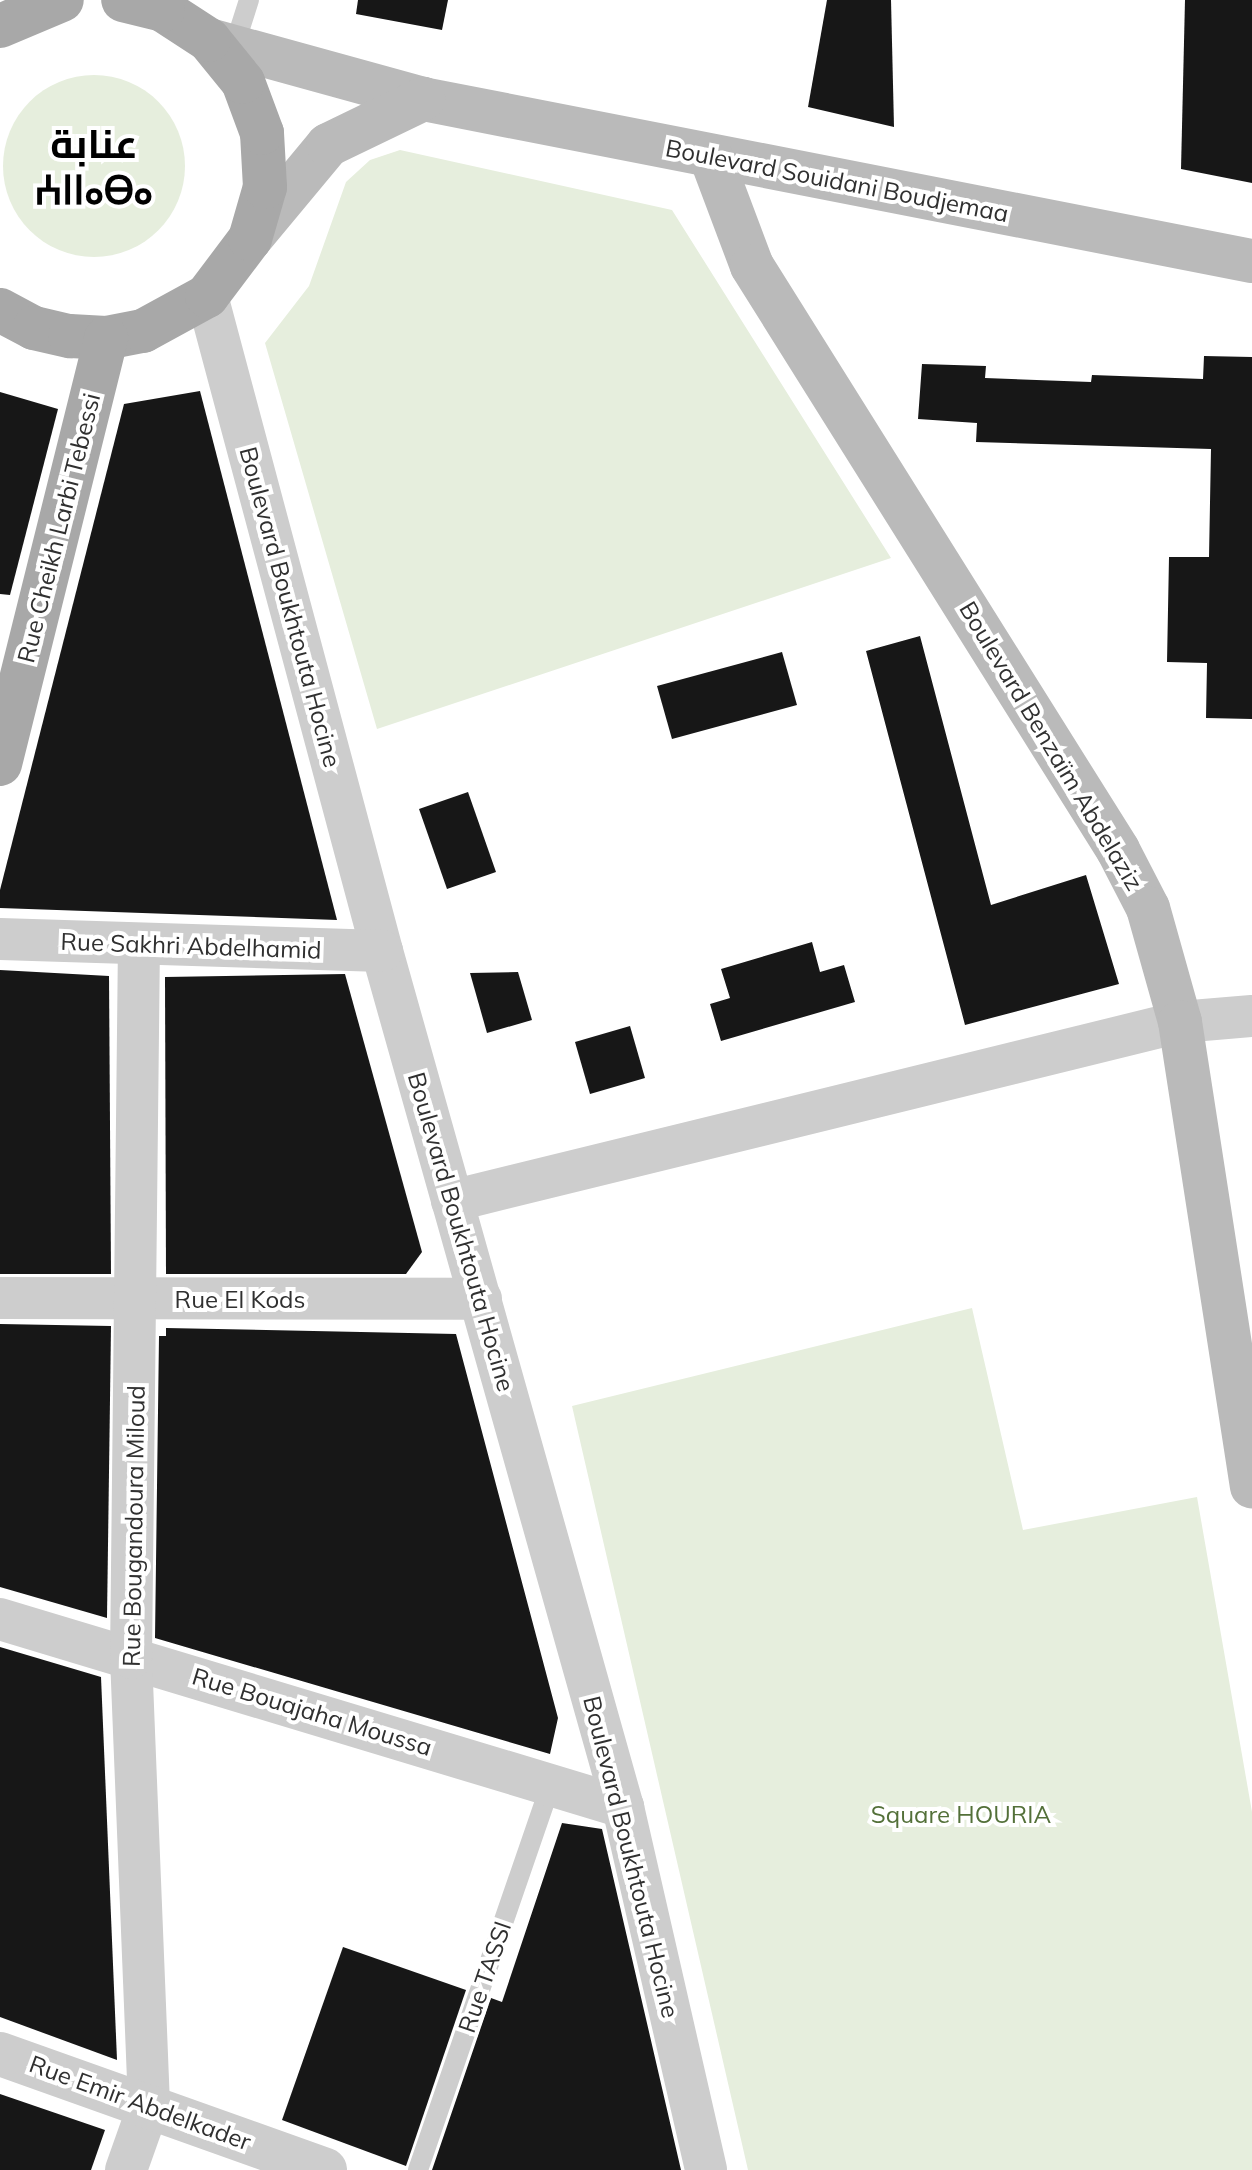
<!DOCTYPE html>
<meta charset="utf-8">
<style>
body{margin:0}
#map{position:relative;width:1252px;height:2170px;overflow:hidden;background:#fff;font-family:Mulish,Cairo,"Noto Sans Tifinagh",sans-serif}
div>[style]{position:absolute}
.green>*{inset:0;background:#e6eedd}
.round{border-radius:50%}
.building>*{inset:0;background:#171717}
.service>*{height:20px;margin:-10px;padding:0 10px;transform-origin:10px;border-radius:10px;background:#cdcdcd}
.minor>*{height:42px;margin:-21px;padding:0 21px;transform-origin:21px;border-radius:21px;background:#cdcdcd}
.tertiary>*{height:44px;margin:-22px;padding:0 22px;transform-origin:22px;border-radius:22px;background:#cdcdcd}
.secondary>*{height:44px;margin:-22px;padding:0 22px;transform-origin:22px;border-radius:22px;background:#bababa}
.primary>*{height:44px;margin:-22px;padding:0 22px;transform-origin:22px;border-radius:22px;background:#a8a8a8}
span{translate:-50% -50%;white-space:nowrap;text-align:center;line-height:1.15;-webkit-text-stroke:8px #fff;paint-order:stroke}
.street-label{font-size:24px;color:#303030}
.park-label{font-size:24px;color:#537039}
.town-label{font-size:40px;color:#000;font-weight:700}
</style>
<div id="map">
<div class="green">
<div class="round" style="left:3px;top:75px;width:182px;height:182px"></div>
<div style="clip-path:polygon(400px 150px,672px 210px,891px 558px,377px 729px,265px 343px,309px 286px,346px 182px,370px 160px)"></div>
<div style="clip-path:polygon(972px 1308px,1023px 1530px,1197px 1497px,1252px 1812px,1252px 2170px,748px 2170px,572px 1406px)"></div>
</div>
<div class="building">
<div style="clip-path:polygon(358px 0,448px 0,442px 30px,356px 14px)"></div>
<div style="clip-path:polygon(827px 0,891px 0,894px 127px,808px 107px)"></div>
<div style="clip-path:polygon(1185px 0,1252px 0,1252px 183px,1181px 169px)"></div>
<div style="clip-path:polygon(1204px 356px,1252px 357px,1252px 719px,1206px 718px,1207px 663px,1167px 662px,1169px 557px,1209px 557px,1211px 449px,976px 442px,977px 423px,918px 419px,922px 364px,986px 366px,985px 378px,1091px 382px,1092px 375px,1203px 379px)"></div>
<div style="clip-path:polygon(200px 391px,337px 920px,0 908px,0 890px,124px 404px)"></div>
<div style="clip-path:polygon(0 392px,58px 409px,10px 595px,0 594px)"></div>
<div style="clip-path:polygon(920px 636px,991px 905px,1086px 875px,1119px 984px,965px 1025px,866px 651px)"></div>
<div style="clip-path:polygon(782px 652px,797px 705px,672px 739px,657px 686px)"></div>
<div style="clip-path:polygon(468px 792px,496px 872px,447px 889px,419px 809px)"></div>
<div style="clip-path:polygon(812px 942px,820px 972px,844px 965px,855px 1002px,721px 1041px,710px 1004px,730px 998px,721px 969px)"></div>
<div style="clip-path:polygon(0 970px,109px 976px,111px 1274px,0 1274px)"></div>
<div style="clip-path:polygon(518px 972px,532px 1020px,487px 1033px,470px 973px)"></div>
<div style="clip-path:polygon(345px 974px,422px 1252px,406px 1274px,166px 1274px,165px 977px)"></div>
<div style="clip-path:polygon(630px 1026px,645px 1078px,590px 1094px,575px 1042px)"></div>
<div style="clip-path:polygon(0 1324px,111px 1326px,107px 1618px,0 1587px)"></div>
<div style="clip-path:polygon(166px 1328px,456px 1334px,558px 1718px,550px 1754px,155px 1638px,159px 1336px,166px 1336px)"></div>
<div style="clip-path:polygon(0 1647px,101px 1677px,117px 2060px,0 2017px)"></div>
<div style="clip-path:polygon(562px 1823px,602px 1829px,681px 2170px,432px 2170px,491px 1998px,502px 2002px)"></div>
<div style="clip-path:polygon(343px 1947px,466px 1990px,406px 2166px,282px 2120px)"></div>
<div style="clip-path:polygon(0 2094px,105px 2130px,91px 2170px,0 2170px)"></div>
</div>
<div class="service">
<div style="left:234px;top:47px;width:49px;rotate:-72.3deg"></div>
<div style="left:418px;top:2170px;width:408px;rotate:-71deg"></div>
</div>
<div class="minor">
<div style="left:207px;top:296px;width:678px;rotate:75.04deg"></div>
<div style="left:382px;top:951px;width:889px;rotate:74.28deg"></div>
<div style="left:623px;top:1807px;width:372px;rotate:77.1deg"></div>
<div style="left:0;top:939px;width:382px;rotate:1.8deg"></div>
<div style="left:452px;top:1201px;width:750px;rotate:-13.81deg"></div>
<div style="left:1180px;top:1022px;width:72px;rotate:-4.8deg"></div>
<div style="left:0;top:1298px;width:481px;rotate:0.1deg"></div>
<div style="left:0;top:1619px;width:651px;rotate:16.79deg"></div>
<div style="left:126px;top:2170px;width:69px;rotate:-70.5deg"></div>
<div style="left:149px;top:2105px;width:447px;rotate:-92.3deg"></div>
<div style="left:131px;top:1658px;width:711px;rotate:-89.36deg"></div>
</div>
<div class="tertiary">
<div style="left:0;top:2054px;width:345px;rotate:19.6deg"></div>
</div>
<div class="secondary">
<div style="left:209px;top:40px;width:222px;rotate:15.4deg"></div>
<div style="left:423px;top:99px;width:845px;rotate:11.06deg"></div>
<div style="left:711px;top:157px;width:116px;rotate:69.4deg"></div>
<div style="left:752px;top:266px;width:689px;rotate:57.92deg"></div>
<div style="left:1118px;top:850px;width:65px;rotate:62.7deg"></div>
<div style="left:1148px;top:908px;width:118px;rotate:74.3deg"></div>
<div style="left:1180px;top:1022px;width:470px;rotate:81.2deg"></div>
<div style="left:250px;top:239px;width:122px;rotate:-50.3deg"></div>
<div style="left:328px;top:145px;width:106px;rotate:-25.8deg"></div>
</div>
<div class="primary">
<div style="left:0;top:26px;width:67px;rotate:-22.8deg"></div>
<div style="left:0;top:310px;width:38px;rotate:28deg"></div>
<div style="left:34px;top:328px;width:37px;rotate:13deg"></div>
<div style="left:70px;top:336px;width:36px;rotate:3deg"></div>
<div style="left:106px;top:338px;width:38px;rotate:-11deg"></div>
<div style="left:143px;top:331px;width:73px;rotate:-28.7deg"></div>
<div style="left:207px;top:296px;width:71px;rotate:-53deg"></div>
<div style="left:250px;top:239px;width:54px;rotate:-73.9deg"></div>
<div style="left:265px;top:187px;width:54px;rotate:-93.2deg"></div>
<div style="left:262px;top:133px;width:54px;rotate:-110.4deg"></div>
<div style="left:243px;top:82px;width:54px;rotate:-129deg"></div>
<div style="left:209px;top:40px;width:55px;rotate:-146.9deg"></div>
<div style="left:163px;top:10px;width:41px;rotate:-166deg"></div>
<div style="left:0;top:764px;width:439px;rotate:-76deg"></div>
</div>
<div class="street-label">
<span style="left:837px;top:181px;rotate:11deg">Boulevard Souidani Boudjemaa</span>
<span style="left:59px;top:528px;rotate:-76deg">Rue Cheikh Larbi Tebessi</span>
<span style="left:290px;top:607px;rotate:75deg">Boulevard Boukhtouta Hocine</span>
<span style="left:1051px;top:746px;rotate:59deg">Boulevard Benzaïm Abdelaziz</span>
<span style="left:191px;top:946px;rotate:2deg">Rue Sakhri Abdelhamid</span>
<span style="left:461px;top:1232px;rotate:74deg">Boulevard Boukhtouta Hocine</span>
<span style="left:240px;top:1300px">Rue El Kods</span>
<span style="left:134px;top:1526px;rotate:-89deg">Rue Bougandoura Miloud</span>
<span style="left:312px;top:1712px;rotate:17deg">Rue Bouajaha Moussa</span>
<span style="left:631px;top:1857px;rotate:76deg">Boulevard Boukhtouta Hocine</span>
<span style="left:485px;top:1977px;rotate:-71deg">Rue TASSI</span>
<span style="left:140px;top:2103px;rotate:20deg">Rue Emir Abdelkader</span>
</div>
<div class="park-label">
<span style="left:961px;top:1815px">Square HOURIA</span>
</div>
<div class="town-label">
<span style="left:94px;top:166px">عنابة<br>ⵄⵏⵏⴰⴱⴰ</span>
</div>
</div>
